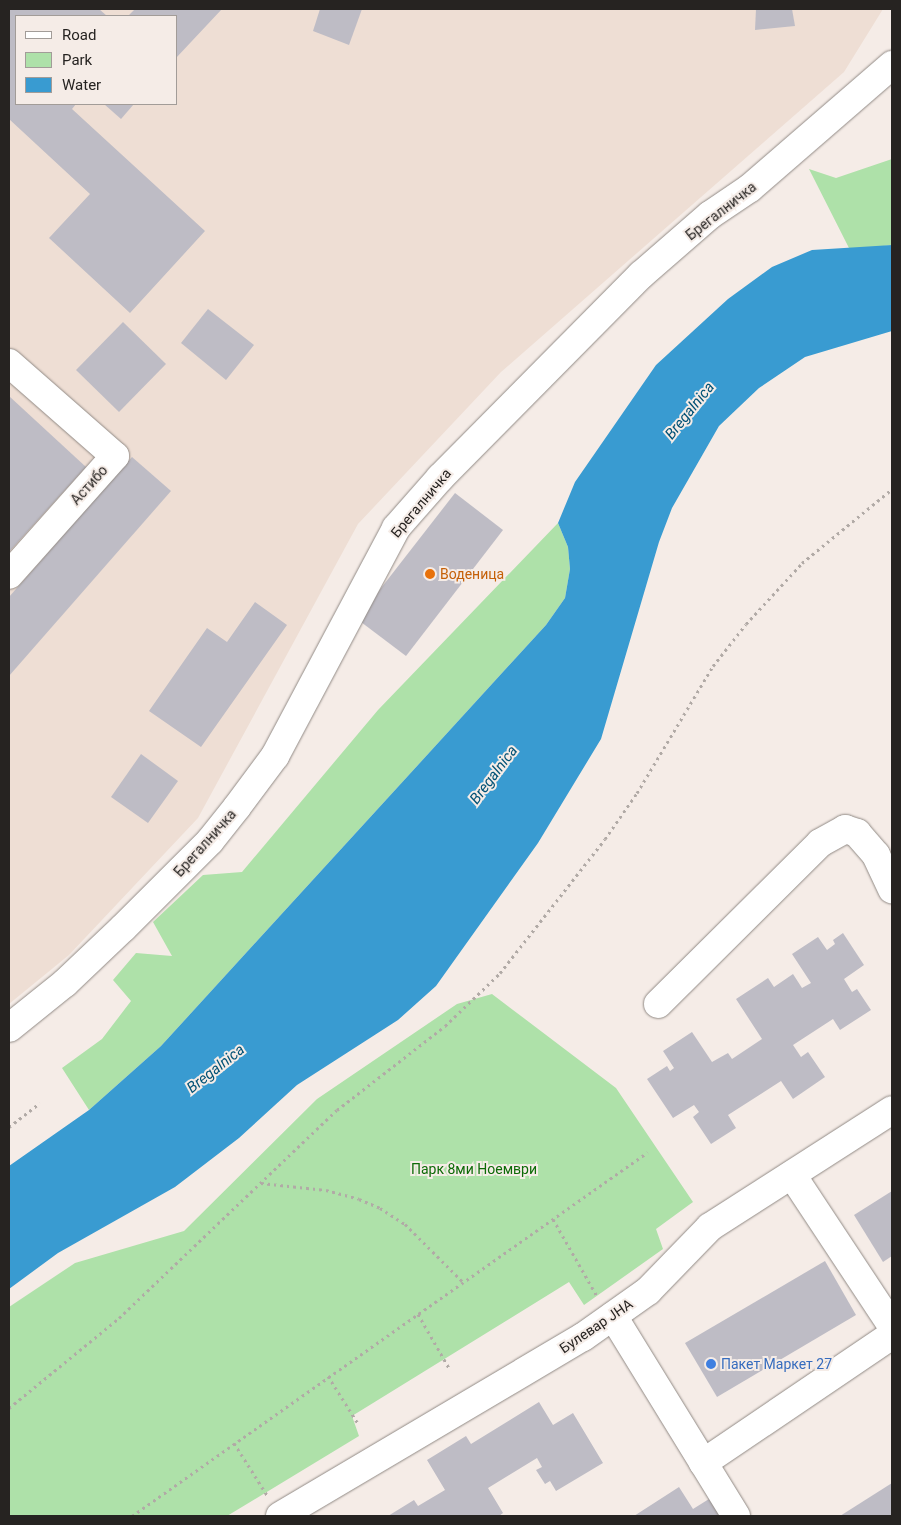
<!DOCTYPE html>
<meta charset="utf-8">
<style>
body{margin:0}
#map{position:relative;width:901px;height:1525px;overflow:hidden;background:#f5ece7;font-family:Roboto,sans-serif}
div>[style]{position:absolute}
.built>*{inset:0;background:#eeded4}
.green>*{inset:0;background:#aee1a9}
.water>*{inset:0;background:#399bd1}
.building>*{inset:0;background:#bebcc5}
.path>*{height:3px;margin-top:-1.5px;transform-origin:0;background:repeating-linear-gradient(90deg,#b1aaa6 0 2.5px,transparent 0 6.5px)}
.roads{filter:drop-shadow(0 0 1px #918a85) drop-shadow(0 0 1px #918a85)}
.minor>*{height:28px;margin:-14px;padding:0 14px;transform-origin:14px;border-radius:14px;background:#fff}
.dots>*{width:14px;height:14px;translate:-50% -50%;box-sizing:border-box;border:2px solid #f5ece7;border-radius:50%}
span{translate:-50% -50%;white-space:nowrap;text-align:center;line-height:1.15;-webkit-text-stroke:4px #f5ece7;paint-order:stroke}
.street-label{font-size:14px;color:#262321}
.food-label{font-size:14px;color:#c56008}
.left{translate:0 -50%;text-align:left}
.park-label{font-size:14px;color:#0d6a07}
.shop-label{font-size:14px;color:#366cbe}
.water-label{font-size:15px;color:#005175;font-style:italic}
.frame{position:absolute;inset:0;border:10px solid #262321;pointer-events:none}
.legend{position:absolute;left:15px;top:15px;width:162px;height:90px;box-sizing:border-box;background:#f5ece7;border:1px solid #a29c98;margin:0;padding:6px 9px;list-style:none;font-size:15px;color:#262321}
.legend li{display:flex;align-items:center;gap:10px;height:25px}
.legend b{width:25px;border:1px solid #a29c98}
</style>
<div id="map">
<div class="built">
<div style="clip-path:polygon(evenodd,9px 9px,883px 9px,844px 72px,501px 372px,358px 524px,198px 818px,69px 955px,9px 1004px,9px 9px,16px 16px,176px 16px,176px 104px,16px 104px,16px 16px)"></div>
</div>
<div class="green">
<div style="clip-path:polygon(892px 159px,892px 245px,850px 250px,809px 169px,836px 178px)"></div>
<div style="clip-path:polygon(558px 523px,568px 547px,570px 569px,565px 598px,546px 625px,161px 1046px,89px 1110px,62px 1068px,102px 1039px,131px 1001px,113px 980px,136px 953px,172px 956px,153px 922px,203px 875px,242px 872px,378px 710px)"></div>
<div style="clip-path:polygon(492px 994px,616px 1088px,693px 1202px,656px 1229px,663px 1249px,584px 1305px,569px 1282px,352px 1416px,359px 1436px,227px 1516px,9px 1516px,9px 1307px,75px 1263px,184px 1231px,317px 1099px,457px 1004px)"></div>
</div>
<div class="water">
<div style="clip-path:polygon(892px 245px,892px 331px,805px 357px,759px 388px,719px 426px,672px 508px,659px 542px,601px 739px,538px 843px,436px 986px,398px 1020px,297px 1085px,239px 1138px,175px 1187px,58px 1253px,9px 1289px,9px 1166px,89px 1110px,161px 1046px,546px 625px,565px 598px,570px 569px,568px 547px,558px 523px,575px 482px,656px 365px,728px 299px,772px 267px,812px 250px)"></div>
</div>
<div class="building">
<div style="clip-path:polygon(9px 9px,99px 9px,107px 16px,16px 16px,16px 104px,76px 104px,72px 109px,205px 231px,130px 313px,49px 238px,90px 194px,9px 119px)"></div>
<div style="clip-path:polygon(135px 9px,222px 9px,176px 58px,176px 16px,128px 16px)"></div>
<div style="clip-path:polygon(320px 9px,362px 9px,349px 45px,313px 31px)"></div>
<div style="clip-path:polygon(756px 9px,792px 9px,795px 26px,755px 30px)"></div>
<div style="clip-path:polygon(104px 104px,134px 104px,121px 119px)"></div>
<div style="clip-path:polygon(208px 309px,254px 345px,226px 380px,181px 343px)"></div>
<div style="clip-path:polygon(123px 322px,166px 364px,119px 412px,76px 370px)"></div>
<div style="clip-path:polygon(9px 396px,86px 467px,9px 552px)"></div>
<div style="clip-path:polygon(132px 457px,171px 491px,9px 676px,9px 597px)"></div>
<div style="clip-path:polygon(455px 493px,503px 530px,406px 656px,357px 619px)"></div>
<div style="clip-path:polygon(255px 602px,287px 625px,201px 747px,149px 711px,207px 628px,227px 642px)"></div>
<div style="clip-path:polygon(141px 754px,178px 781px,148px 823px,111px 797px)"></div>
<div style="clip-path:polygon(843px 933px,864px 965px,844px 979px,852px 992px,857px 989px,871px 1010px,840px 1030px,833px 1019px,793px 1045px,801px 1057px,808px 1052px,825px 1077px,793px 1099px,781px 1081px,728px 1115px,736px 1128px,711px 1144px,693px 1117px,699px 1112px,694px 1105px,673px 1118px,647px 1079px,667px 1066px,670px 1071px,674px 1068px,663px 1051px,692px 1032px,712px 1062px,728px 1053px,732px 1059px,762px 1039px,736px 999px,768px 978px,774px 987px,793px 974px,802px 988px,811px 983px,792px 954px,818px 937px,827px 950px,835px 944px,833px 940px)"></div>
<div style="clip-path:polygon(892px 1191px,892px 1256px,883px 1262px,854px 1215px)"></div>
<div style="clip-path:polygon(825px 1261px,856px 1315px,717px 1397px,685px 1343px)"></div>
<div style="clip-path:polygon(539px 1402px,553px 1425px,573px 1413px,603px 1463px,556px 1491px,550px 1481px,545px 1484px,536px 1470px,542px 1467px,537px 1458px,488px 1488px,503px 1513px,499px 1516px,388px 1516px,414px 1500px,418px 1506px,445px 1490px,427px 1460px,466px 1436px,471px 1444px)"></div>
<div style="clip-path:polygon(892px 1483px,892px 1516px,840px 1516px)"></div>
<div style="clip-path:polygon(679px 1487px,693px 1509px,709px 1499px,716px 1510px,722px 1507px,728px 1516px,634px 1516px)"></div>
</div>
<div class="path">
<div style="left:9px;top:1127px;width:39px;rotate:-38deg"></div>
<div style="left:261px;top:1183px;width:65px;rotate:6.1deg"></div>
<div style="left:326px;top:1190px;width:34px;rotate:15deg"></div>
<div style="left:359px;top:1199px;width:23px;rotate:23deg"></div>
<div style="left:380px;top:1208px;width:30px;rotate:33deg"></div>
<div style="left:405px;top:1224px;width:82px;rotate:45deg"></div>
<div style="left:553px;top:1219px;width:89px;rotate:60.3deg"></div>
<div style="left:418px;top:1314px;width:62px;rotate:60.1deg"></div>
<div style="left:328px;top:1376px;width:58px;rotate:57.7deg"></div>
<div style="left:9px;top:1408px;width:142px;rotate:-39.3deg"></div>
<div style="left:119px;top:1318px;width:301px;rotate:-43.7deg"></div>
<div style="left:337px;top:1110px;width:137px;rotate:-37.9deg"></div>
<div style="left:445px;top:1026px;width:76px;rotate:-43.9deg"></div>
<div style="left:500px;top:973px;width:170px;rotate:-51.9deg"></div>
<div style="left:605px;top:839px;width:56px;rotate:-55.2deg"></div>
<div style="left:637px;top:793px;width:148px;rotate:-59.1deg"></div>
<div style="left:713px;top:666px;width:53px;rotate:-51.8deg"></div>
<div style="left:746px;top:624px;width:83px;rotate:-47.4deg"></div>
<div style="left:802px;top:563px;width:117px;rotate:-39.4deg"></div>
<div style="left:234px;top:1443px;width:62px;rotate:57.6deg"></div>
<div style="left:132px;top:1516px;width:631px;rotate:-35.2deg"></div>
</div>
<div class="roads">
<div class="minor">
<div style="left:9px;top:363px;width:141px;rotate:41.3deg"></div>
<div style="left:115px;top:456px;width:159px;rotate:131.7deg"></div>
<div style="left:658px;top:1004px;width:228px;rotate:-44.8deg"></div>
<div style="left:820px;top:843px;width:29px;rotate:-29deg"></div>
<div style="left:845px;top:829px;width:13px;rotate:18deg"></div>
<div style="left:857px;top:833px;width:29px;rotate:49deg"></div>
<div style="left:876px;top:855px;width:38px;rotate:65deg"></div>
<div style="left:9px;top:1028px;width:72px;rotate:-38.8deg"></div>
<div style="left:65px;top:983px;width:80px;rotate:-43.5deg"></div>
<div style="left:123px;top:928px;width:123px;rotate:-45deg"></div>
<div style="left:210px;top:841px;width:43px;rotate:-51.5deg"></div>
<div style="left:237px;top:807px;width:64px;rotate:-53.3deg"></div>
<div style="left:275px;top:756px;width:258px;rotate:-62deg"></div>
<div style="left:396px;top:528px;width:67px;rotate:-48.7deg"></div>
<div style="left:440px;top:478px;width:286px;rotate:-45.3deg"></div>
<div style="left:641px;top:275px;width:91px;rotate:-41deg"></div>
<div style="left:710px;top:215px;width:48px;rotate:-34deg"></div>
<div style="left:750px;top:188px;width:188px;rotate:-40.9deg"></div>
<div style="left:792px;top:1175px;width:181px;rotate:56.5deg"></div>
<div style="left:613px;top:1316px;width:235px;rotate:58.4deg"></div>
<div style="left:703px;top:1463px;width:228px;rotate:-34.1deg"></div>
<div style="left:280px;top:1516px;width:352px;rotate:-30.6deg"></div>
<div style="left:583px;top:1337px;width:80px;rotate:-35.3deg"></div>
<div style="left:648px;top:1291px;width:89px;rotate:-45.9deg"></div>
<div style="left:710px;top:1227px;width:216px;rotate:-32.7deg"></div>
</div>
</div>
<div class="dots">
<div style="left:430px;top:574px;background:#e8710a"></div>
<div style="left:711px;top:1364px;background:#3f7fe0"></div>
</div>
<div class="street-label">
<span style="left:721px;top:211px;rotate:-38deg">Брегалничка</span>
<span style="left:89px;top:485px;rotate:-48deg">Астибо</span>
<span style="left:421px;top:503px;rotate:-50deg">Брегалничка</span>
<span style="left:205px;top:843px;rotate:-48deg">Брегалничка</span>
<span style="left:596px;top:1326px;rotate:-34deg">Булевар ЈНА</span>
</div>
<div class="food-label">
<span class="left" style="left:440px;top:574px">Воденица</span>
</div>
<div class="park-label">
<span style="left:474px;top:1169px">Парк 8ми Ноември</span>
</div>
<div class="shop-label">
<span class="left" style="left:721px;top:1364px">Пакет Маркет 27</span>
</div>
<div class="water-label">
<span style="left:690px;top:411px;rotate:-51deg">Bregalnica</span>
<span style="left:494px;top:775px;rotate:-53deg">Bregalnica</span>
<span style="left:216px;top:1069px;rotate:-38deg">Bregalnica</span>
</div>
<div class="frame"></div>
<ul class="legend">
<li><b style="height:6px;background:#fff"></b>Road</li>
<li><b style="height:14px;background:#aee1a9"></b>Park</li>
<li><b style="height:14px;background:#399bd1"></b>Water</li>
</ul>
</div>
